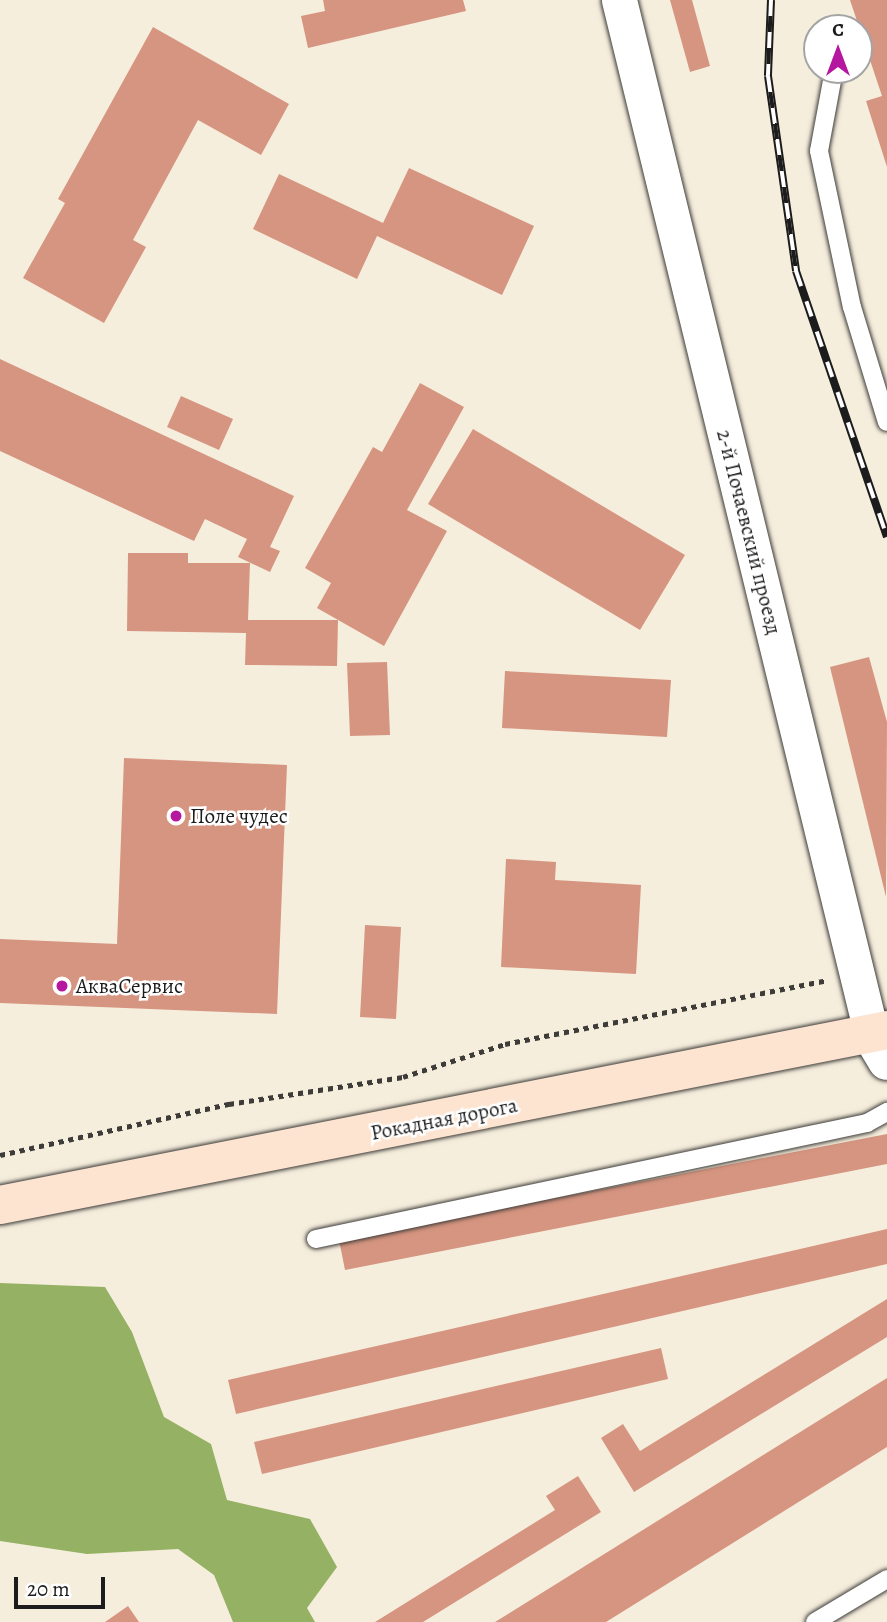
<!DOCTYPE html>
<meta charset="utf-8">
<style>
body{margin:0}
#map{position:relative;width:887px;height:1622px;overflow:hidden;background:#f6eedd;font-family:Alegreya,serif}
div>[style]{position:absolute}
.forest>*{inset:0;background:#95b163}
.building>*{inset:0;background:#d69580}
.path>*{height:4.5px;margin-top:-2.25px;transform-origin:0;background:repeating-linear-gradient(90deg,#3d3c39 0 5px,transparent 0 10px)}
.roads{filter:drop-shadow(0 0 2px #3d3c39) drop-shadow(0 0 2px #3d3c39)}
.service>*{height:18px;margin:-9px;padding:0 9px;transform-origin:9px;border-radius:9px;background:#fff}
.minor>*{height:35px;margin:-17.5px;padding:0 17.5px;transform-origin:17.5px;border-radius:17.5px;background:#fff}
.tertiary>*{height:38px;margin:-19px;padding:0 19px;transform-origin:19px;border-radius:19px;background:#fff}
.secondary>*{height:38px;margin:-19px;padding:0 19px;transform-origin:19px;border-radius:19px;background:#fde4d0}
.rail>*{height:8px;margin-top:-4px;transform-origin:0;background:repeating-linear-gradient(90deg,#fff 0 16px,#1c1c1c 0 32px);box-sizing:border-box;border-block:2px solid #1c1c1c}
.dots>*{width:19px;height:19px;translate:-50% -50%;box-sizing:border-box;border:4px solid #fff;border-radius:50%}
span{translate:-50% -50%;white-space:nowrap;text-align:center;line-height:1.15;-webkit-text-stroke:5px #fff;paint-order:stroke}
.street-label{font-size:21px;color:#1c1c1c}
.poi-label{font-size:21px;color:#1c1c1c}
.left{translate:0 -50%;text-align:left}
.north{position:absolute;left:803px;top:14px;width:70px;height:70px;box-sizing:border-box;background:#fff;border:2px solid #a4a4a4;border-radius:50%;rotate:0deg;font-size:19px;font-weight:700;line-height:28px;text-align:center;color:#1c1c1c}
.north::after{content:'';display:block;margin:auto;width:24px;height:32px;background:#b5179e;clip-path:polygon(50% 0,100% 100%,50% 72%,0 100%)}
.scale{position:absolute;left:14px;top:1577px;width:91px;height:32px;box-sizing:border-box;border:4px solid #1c1c1c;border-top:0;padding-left:9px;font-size:21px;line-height:24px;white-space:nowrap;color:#1c1c1c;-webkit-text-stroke:5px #fff;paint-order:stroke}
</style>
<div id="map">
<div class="forest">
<div style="clip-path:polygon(0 1283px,105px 1287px,132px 1332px,164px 1417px,211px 1444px,227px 1500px,310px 1519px,337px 1567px,307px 1608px,315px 1622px,233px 1622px,214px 1575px,178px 1549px,87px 1554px,0 1541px)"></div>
</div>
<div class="building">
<div style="clip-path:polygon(323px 0,463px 0,466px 11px,308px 48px,301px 16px,325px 11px)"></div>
<div style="clip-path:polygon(670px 0,692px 0,710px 66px,690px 72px)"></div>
<div style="clip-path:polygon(850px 0,887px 0,887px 167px,866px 101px,882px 96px)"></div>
<div style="clip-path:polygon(153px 27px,289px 104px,261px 155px,198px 120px,133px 240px,146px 247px,104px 323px,23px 278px,65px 203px,58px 199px)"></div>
<div style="clip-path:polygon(409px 168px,534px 226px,502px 295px,377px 236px,357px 279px,253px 229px,279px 174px,383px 223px)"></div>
<div style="clip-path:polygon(0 359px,294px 496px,270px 547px,280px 551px,270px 572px,238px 557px,247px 539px,205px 519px,194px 541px,0 451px)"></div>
<div style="clip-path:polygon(420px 383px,464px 407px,407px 510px,447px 531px,384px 646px,317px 608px,331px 583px,305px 568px,373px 447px,382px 452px)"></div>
<div style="clip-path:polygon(181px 396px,233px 419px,219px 450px,167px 427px)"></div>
<div style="clip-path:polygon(473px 429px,685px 555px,640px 630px,428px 504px)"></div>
<div style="clip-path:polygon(128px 553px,188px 553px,188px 563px,250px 563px,248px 620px,338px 620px,337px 666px,245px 665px,246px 633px,127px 631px)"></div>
<div style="clip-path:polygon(869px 657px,887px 722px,886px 897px,830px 667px)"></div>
<div style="clip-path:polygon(387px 662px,390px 735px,350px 736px,347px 663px)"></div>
<div style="clip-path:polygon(505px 671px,671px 680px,667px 737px,502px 728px)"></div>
<div style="clip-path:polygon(124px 758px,287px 765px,277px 1014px,0 1003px,0 939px,117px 944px)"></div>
<div style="clip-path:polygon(506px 859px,556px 862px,555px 880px,641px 885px,636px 974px,501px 967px)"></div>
<div style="clip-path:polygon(365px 925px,401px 927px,396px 1019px,360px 1017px)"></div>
<div style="clip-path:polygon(887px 1134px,887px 1164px,345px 1270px,339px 1240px)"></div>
<div style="clip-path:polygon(887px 1229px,887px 1264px,236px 1414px,228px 1380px)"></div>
<div style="clip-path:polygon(887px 1299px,887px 1337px,634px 1492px,601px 1438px,623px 1424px,640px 1451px)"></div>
<div style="clip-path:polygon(661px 1348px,668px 1379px,262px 1474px,254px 1442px)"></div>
<div style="clip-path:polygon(887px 1378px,887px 1447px,606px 1622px,495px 1622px)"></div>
<div style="clip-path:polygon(578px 1476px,601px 1512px,423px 1622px,375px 1622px,555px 1510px,546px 1496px)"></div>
<div style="clip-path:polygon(128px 1606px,139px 1622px,105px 1622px)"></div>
</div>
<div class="path">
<div style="left:0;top:1155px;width:235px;rotate:-12.6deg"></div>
<div style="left:229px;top:1104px;width:176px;rotate:-8.8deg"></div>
<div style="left:403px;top:1077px;width:107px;rotate:-17.9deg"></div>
<div style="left:505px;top:1044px;width:328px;rotate:-11.2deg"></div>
</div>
<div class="roads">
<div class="service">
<div style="left:834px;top:70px;width:82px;rotate:100.5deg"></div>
<div style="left:819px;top:151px;width:159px;rotate:78.1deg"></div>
<div style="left:852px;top:307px;width:120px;rotate:73.1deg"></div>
<div style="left:316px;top:1239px;width:563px;rotate:-11.89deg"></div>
<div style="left:867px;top:1123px;width:23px;rotate:-29deg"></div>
<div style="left:815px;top:1622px;width:84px;rotate:-30.8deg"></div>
</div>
<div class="minor">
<div style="left:619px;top:0;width:1066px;rotate:76.28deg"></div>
</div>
<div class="tertiary">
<div style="left:872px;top:1036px;width:29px;rotate:59deg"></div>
</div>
<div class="secondary">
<div style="left:0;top:1205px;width:904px;rotate:-11.16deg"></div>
</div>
</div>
<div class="rail">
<div style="left:771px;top:0;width:76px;rotate:92.3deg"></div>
<div style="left:768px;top:76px;width:197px;rotate:81.8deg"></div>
<div style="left:796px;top:271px;width:281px;rotate:71.1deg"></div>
</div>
<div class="dots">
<div style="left:176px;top:816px;background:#b5179e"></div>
<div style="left:62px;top:986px;background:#b5179e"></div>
</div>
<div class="street-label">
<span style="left:749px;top:532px;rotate:76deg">2-й Почаевский проезд</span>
<span style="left:444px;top:1119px;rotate:-11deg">Рокадная дорога</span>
</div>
<div class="poi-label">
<span class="left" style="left:190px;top:816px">Поле чудес</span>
<span class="left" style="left:76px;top:986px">АкваСервис</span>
</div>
<div class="north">С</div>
<div class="scale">20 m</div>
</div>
